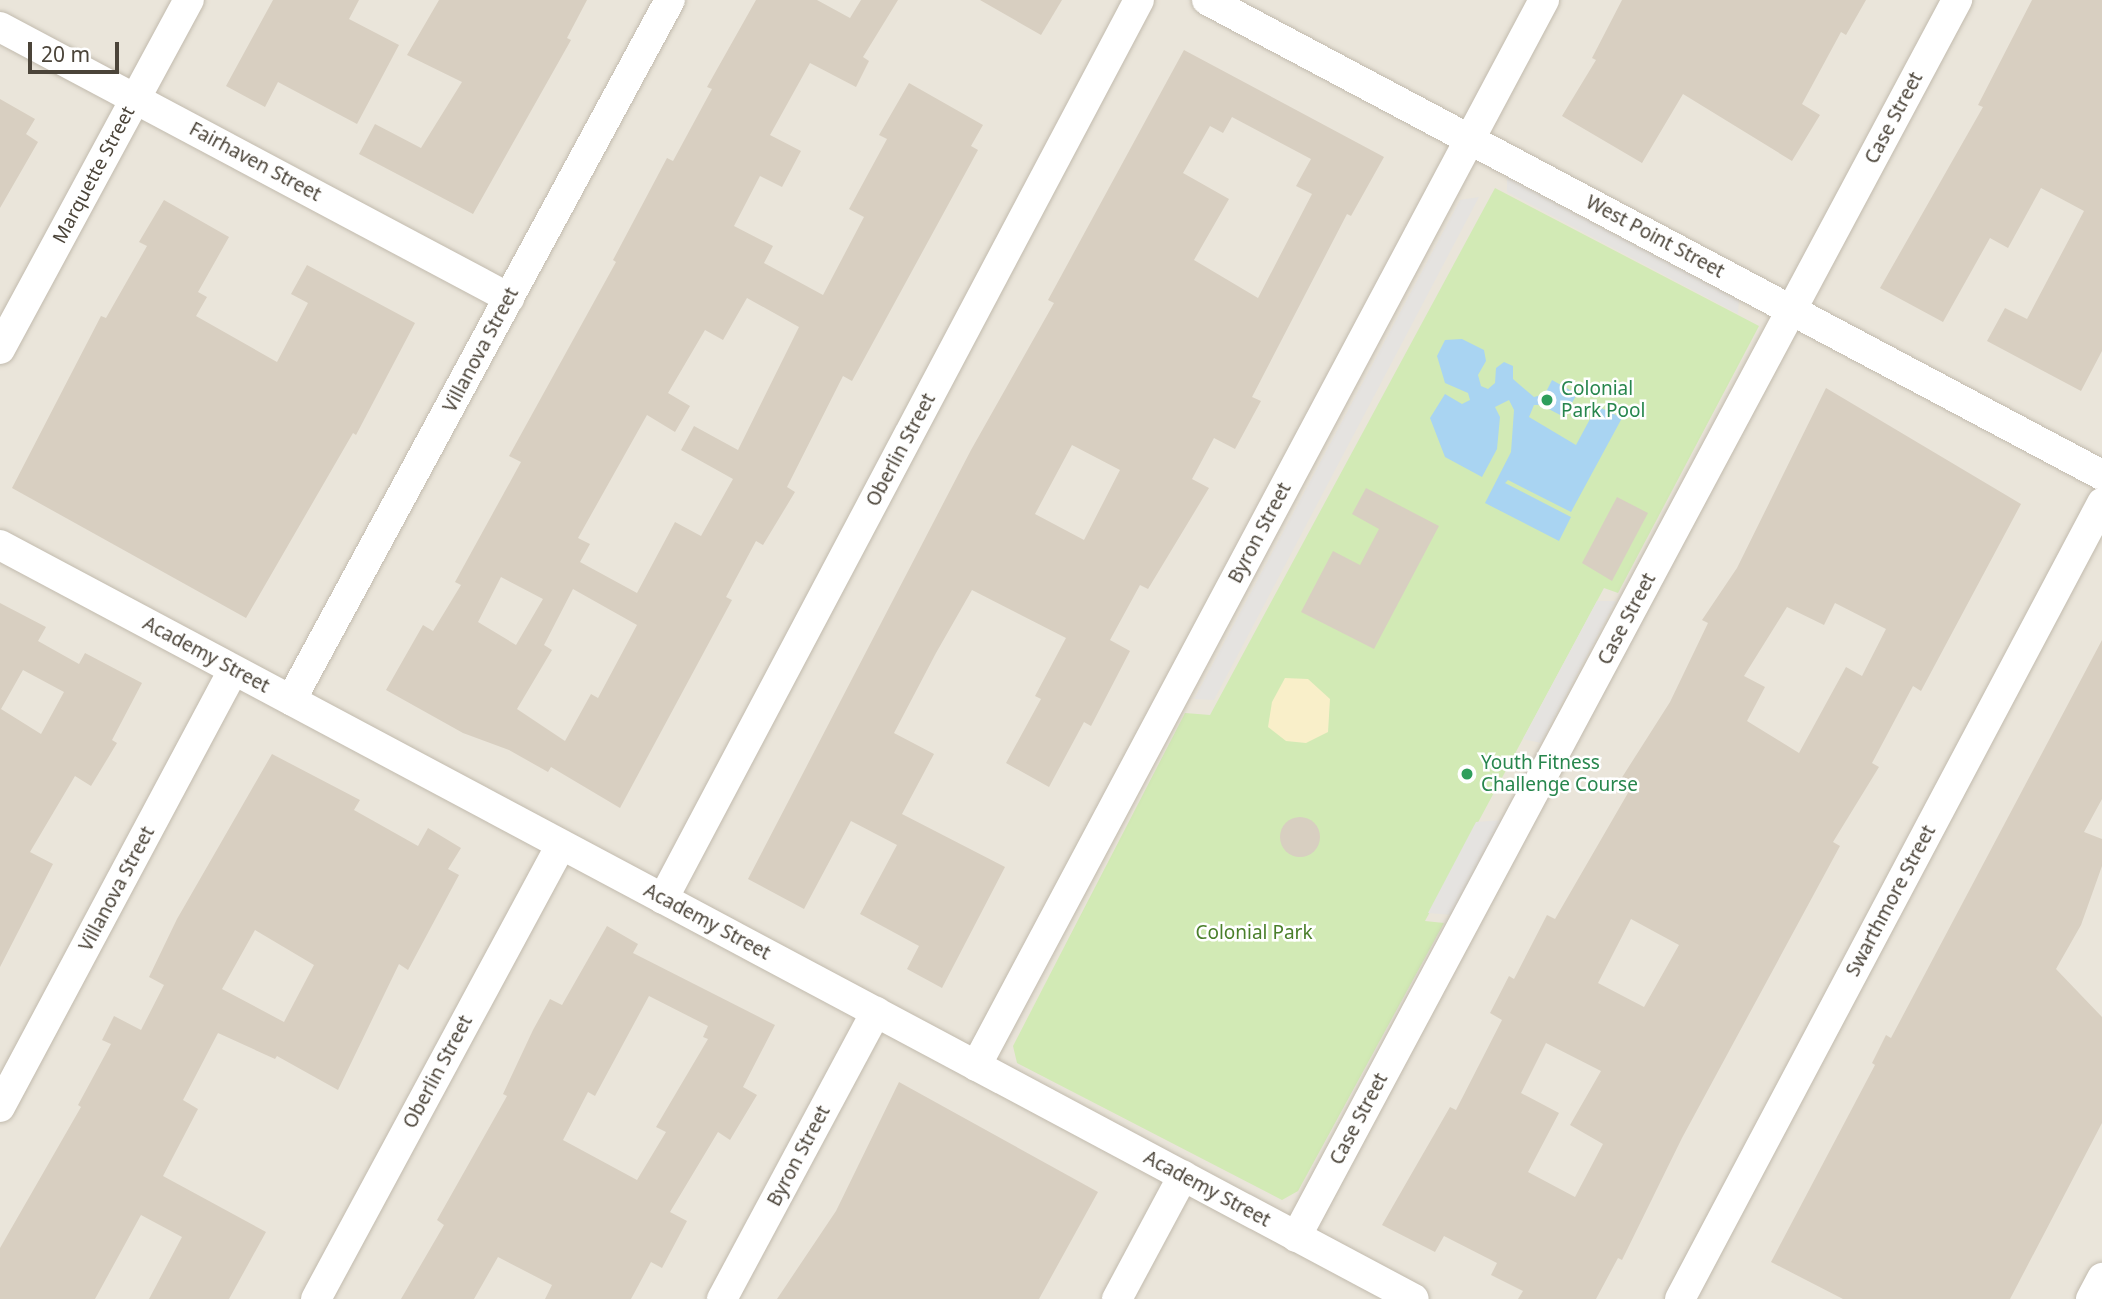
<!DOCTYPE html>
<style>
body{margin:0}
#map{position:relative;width:2102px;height:1299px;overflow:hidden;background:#f6f3ec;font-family:"Noto Sans",sans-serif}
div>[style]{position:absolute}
.residential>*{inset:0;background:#eae5da}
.green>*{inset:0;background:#d2eab5}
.sand>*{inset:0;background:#f9efc9}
.parking>*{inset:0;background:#e5e3e0}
.water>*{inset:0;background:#a9d4f2}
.building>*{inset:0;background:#d8cfc1}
.round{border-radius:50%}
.roads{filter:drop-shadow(0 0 2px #c2bbae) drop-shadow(0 0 2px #c2bbae)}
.minor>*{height:30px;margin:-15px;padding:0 15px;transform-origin:15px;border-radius:15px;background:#fff}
.dots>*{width:19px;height:19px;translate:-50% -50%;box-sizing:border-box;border:4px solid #fff;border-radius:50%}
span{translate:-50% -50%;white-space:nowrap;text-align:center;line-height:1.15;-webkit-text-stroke:5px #fff;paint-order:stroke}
.street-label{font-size:19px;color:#4b4439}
.leisure-label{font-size:19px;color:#27864d}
.left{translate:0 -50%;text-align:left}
.park-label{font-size:19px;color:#4a7f2a}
.scale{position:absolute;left:28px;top:42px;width:91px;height:32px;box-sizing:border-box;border:4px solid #4b4439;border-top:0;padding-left:9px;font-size:21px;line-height:24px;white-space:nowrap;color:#4b4439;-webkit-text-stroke:5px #fff;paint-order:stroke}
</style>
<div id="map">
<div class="residential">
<div style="clip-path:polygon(0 0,2102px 0,2102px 1299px,0 1299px)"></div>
</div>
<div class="green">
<div style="clip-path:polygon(1495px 188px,1759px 326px,1618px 593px,1604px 588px,1425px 921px,1444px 923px,1298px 1191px,1282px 1200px,1017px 1063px,1013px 1046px,1185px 713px,1210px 715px)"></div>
</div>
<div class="sand">
<div style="clip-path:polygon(1285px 678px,1308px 679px,1330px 699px,1328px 732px,1306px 743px,1286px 741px,1268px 727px,1272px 702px)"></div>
</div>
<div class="parking">
<div style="clip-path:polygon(1507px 177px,1739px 300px,1738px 314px,1507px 192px)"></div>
<div style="clip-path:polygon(1479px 197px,1214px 700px,1194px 699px,1460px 200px)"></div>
<div style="clip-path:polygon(1597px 601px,1616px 601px,1541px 743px,1523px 739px)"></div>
<div style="clip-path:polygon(1502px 820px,1452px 915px,1428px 913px,1476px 822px)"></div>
</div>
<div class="water">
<div style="clip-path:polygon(1462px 339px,1484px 350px,1486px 361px,1478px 375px,1481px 386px,1488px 389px,1495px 383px,1496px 368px,1504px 362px,1513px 366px,1513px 379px,1534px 397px,1545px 394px,1552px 380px,1577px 394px,1564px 417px,1541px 405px,1534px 405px,1529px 417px,1576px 445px,1597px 406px,1622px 418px,1571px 512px,1508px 480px,1505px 483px,1571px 517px,1559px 541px,1485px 503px,1511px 452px,1514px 410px,1509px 400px,1495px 407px,1500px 417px,1497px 449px,1482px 477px,1445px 457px,1430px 418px,1445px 394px,1462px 404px,1470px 400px,1468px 393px,1445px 383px,1437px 356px,1445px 340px)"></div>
</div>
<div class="building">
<div style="clip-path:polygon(273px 0,359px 0,349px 19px,399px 45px,357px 124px,278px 82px,265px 107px,226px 86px)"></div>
<div style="clip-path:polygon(439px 0,587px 0,567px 38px,571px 40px,473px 214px,359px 154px,375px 124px,421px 148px,462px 82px,407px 55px)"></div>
<div style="clip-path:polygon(evenodd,756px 0,817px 0,850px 18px,861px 0,898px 0,863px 57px,869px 61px,856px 87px,810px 63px,770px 135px,801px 151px,782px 187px,760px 176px,734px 226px,773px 246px,764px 263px,823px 295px,864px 217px,849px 209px,887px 139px,879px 135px,909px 83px,983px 125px,971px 146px,978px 150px,852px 381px,843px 376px,787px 487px,795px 492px,763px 545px,756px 541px,726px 597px,732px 600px,620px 808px,551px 767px,548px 772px,509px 750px,463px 733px,386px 690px,423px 625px,433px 631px,461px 585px,455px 582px,521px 462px,509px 456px,616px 262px,613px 260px,667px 158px,673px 161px,712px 89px,707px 87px,756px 0,747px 298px,799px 327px,738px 450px,694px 426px,681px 450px,733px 479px,701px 536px,675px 522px,637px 593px,580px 562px,590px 544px,578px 538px,647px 415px,675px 432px,690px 406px,668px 393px,705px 330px,723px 340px,747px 298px,756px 0,501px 577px,543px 599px,516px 645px,478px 622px,501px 577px,756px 0,573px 589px,637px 625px,598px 698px,591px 694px,565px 741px,517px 709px,552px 650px,544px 645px,573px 589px)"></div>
<div style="clip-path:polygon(980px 0,1062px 0,1041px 35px)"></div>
<div style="clip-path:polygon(1622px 0,1866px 0,1846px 35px,1841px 32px,1802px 104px,1820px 115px,1792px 161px,1683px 94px,1642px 163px,1562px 116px,1596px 60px,1592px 58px)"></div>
<div style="clip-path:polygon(2032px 0,2102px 0,2102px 351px,2081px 391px,1987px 341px,2005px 308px,2027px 319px,2084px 211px,2041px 188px,2008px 248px,1990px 238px,1943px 322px,1880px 288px,1983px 107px,1978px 105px)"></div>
<div style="clip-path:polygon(evenodd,1184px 50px,1384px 157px,1351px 216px,1347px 214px,1252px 397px,1261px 401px,1235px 449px,1214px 438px,1192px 479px,1209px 488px,1148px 589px,1140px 585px,1110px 640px,1130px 651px,1091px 726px,1084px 722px,1049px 787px,1006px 763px,1041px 699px,1035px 696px,1066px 638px,972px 590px,936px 653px,894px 733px,934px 754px,902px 814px,1005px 867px,942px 988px,907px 969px,919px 946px,860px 914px,897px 845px,851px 821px,804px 909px,748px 879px,971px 450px,1054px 303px,1048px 300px,1184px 50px,1232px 117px,1311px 159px,1296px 186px,1312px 194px,1258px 298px,1194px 260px,1229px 199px,1183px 173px,1210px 126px,1223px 133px,1232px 117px,1184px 50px,1072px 445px,1120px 470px,1084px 540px,1035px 514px,1072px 445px)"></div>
<div style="clip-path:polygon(0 99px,35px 119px,26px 134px,38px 142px,0 208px)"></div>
<div style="clip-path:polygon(164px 200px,229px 237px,198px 292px,207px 297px,196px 316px,277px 362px,308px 303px,291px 294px,307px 265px,415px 323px,356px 435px,353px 433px,246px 618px,12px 488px,101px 316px,106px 318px,147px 246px,139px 242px)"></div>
<div style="clip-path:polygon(evenodd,1826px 388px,2021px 504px,1921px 691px,1913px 686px,1872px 763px,1879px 767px,1833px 842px,1840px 846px,1682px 1138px,1622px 1260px,1618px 1258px,1596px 1299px,1518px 1299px,1523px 1291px,1491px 1275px,1497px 1263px,1444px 1236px,1435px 1252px,1382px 1225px,1450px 1107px,1456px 1110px,1502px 1020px,1490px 1013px,1509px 976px,1514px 979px,1547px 915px,1555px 919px,1632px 786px,1621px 779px,1670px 702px,1708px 623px,1702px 620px,1737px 568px,1826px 388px,1835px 603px,1886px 629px,1862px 676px,1846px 667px,1799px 753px,1747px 721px,1765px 687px,1744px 676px,1787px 607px,1824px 625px,1835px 603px,1826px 388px,1631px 919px,1679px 945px,1644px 1007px,1598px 983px,1631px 919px,1826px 388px,1546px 1043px,1601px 1071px,1570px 1125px,1603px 1144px,1575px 1197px,1528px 1172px,1559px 1113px,1521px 1093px,1546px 1043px)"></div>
<div style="clip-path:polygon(1366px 488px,1439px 526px,1374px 649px,1301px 612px,1333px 551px,1360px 565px,1379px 529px,1352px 514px)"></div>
<div style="clip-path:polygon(1617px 497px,1648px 513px,1612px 581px,1582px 563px)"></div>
<div style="clip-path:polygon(evenodd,0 603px,46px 627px,38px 641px,79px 664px,85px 653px,142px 683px,112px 740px,117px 743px,91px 786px,75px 776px,30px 852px,53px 864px,0 967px,0 603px,23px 670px,64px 692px,41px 734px,1px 709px,23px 670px)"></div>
<div style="clip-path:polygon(2102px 640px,2102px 799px,2084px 832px,2102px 839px,2102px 866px,2081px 925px,2056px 969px,2102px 1017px,2102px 1123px,2010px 1299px,1843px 1299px,1771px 1262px,1875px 1065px,1872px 1063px,1886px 1035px,1891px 1038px)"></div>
<div style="clip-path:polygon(evenodd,272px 754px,360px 800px,354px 810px,418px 846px,428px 828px,461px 848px,448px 869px,459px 875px,408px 970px,399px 964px,338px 1090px,277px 1056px,275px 1059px,218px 1033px,183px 1100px,198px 1109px,163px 1176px,266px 1232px,229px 1299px,149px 1299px,182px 1237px,141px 1215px,95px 1299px,0 1299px,0 1248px,81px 1107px,78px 1105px,111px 1044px,102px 1040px,114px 1016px,141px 1030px,164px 985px,149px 977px,177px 919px,272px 754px,255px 930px,314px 965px,284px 1022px,222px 989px,255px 930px)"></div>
<div class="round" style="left:1280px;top:817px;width:40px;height:40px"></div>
<div style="clip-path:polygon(evenodd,607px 926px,638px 944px,633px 953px,775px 1025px,743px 1087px,757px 1095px,730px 1140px,718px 1132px,670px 1212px,687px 1221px,662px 1268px,651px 1262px,631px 1299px,545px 1299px,552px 1285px,498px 1257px,474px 1299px,401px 1299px,444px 1225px,437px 1220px,507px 1096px,503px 1094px,533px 1030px,550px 999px,562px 1005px,607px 926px,649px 996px,708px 1026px,703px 1037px,708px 1039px,656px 1127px,666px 1132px,637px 1180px,563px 1140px,588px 1092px,595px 1096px,649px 996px)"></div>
<div style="clip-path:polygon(899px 1082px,1098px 1192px,1039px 1299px,777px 1299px,836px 1211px)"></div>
</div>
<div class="roads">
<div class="minor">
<div style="left:1207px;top:0;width:1013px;rotate:27.96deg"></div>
<div style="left:0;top:27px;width:577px;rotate:28.03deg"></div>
<div style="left:0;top:349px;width:397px;rotate:-61.6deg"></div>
<div style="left:0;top:545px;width:1602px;rotate:28.07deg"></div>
<div style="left:291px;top:700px;width:796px;rotate:-61.57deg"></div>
<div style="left:663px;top:899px;width:1017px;rotate:-62.1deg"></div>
<div style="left:976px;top:1066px;width:1208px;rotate:-61.95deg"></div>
<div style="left:0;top:1107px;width:495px;rotate:-61.9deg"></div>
<div style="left:1296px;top:1237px;width:1403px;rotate:-61.88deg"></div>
<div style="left:316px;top:1299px;width:516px;rotate:-61.65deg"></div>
<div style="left:722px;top:1299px;width:326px;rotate:-61.8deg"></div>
<div style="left:1117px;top:1299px;width:140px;rotate:-61.8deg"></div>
<div style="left:1680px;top:1299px;width:901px;rotate:-62.07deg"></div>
<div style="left:2091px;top:1299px;width:24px;rotate:-62deg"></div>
</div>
</div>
<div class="dots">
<div style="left:1547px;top:400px;background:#2e9e5b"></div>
<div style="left:1467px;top:774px;background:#2e9e5b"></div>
</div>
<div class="street-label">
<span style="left:1894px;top:118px;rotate:-62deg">Case Street</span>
<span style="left:255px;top:162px;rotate:28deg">Fairhaven Street</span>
<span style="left:94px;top:175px;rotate:-62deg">Marquette Street</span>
<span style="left:1655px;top:237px;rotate:28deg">West Point Street</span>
<span style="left:481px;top:350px;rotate:-62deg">Villanova Street</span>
<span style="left:901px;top:450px;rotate:-62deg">Oberlin Street</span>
<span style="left:1260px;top:533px;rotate:-62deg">Byron Street</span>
<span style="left:1627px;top:619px;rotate:-62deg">Case Street</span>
<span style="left:206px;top:655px;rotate:28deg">Academy Street</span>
<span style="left:117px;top:889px;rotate:-62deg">Villanova Street</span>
<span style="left:1891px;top:901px;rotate:-62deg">Swarthmore Street</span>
<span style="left:707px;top:922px;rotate:28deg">Academy Street</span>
<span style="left:438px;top:1072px;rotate:-62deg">Oberlin Street</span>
<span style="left:1359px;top:1119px;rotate:-62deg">Case Street</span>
<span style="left:799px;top:1156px;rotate:-62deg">Byron Street</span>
<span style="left:1207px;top:1189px;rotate:28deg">Academy Street</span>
</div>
<div class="leisure-label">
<span class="left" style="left:1561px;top:400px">Colonial<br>Park Pool</span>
<span class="left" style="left:1481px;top:774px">Youth Fitness<br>Challenge Course</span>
</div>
<div class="park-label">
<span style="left:1254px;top:933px">Colonial Park</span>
</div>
<div class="scale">20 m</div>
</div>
